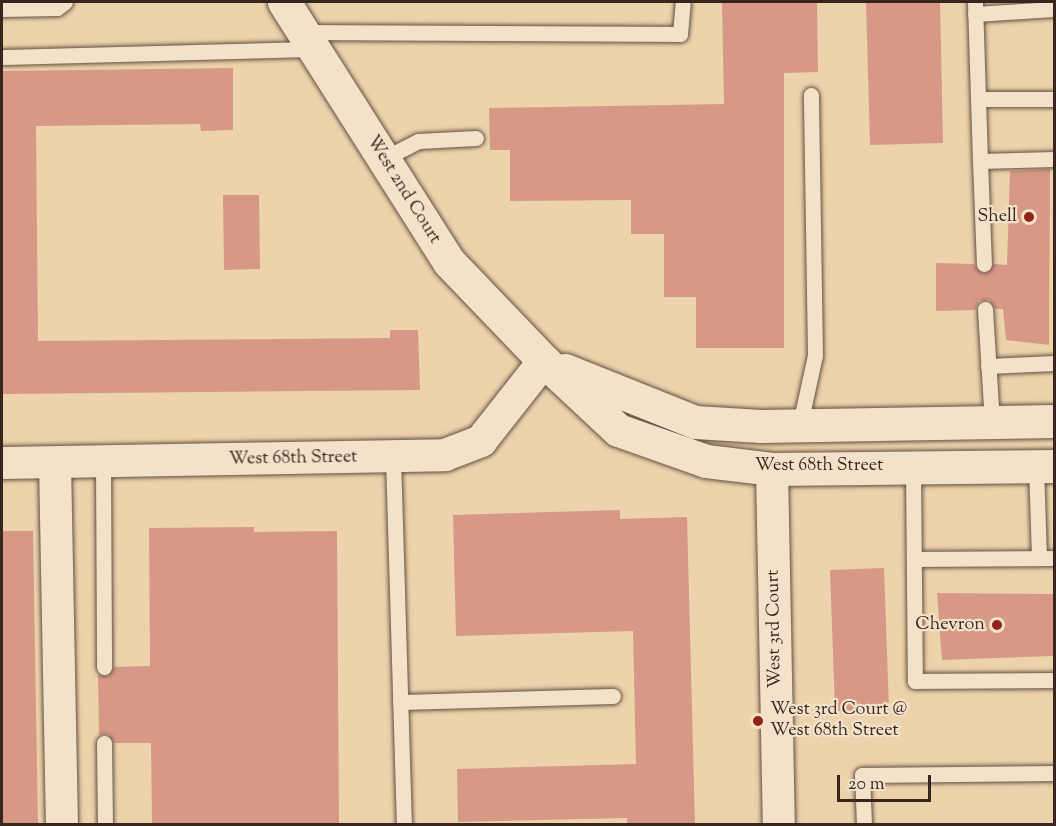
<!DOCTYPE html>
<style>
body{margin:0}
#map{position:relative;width:1056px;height:826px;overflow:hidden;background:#ecd3ac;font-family:"Sorts Mill Goudy",serif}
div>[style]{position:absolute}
.building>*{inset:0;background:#d79886}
.roads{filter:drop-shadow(0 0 2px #645042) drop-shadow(0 0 2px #645042)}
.lane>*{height:15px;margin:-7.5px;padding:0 7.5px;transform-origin:7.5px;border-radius:7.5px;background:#f3e2c9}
.street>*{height:32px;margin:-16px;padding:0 16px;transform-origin:16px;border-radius:16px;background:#f3e2c9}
.secondary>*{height:33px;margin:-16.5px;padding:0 16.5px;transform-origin:16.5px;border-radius:16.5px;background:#f3e2c9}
.dots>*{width:16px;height:16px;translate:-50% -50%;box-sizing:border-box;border:3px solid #f3e2c9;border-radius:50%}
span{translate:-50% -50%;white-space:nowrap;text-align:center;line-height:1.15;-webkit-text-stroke:4.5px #f3e2c9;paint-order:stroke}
.street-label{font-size:18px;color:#37251e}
.poi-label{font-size:18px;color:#37251e}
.right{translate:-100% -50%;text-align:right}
.left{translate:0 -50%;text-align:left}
.frame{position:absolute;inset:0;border:3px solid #37251e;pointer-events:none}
.scale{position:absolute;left:837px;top:775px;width:94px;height:27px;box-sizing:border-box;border:3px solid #37251e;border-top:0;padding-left:8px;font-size:18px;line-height:21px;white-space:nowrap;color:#37251e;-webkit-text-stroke:4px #f3e2c9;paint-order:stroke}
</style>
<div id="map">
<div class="building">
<div style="clip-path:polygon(722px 2px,817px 2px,818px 72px,784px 73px,784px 348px,696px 348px,696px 297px,664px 297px,664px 234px,631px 234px,631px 200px,510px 201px,510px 150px,490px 150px,489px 108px,724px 104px)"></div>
<div style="clip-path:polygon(866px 2px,940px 2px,943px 143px,870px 145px)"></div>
<div style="clip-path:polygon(233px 68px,233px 130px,201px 131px,200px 124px,36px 126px,38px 341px,390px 338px,390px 330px,418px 330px,420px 390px,2px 394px,2px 71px)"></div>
<div style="clip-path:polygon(1050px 169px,1049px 345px,1006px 340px,1003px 309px,995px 309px,989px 300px,979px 301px,975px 310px,936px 311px,936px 263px,974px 264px,984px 274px,994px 264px,1007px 265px,1010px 171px)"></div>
<div style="clip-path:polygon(223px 195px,259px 195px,260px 269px,224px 270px)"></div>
<div style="clip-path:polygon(620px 510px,620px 519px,687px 517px,695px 825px,627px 825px,627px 818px,458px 822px,457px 769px,636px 764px,633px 631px,456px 636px,453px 515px)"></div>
<div style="clip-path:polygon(254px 527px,254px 532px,337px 531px,339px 825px,152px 825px,151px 743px,114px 743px,108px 734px,99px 735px,98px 675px,108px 676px,114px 667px,150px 666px,149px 528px)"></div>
<div style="clip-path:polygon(2px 531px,33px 531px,38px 825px,2px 825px)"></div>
<div style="clip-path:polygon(884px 568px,889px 710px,835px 711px,830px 570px)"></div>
<div style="clip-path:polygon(937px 593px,1054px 594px,1054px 656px,942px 660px)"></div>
</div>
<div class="roads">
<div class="lane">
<div style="left:975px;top:2px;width:159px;rotate:88.2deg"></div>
<div style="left:980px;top:161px;width:74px;rotate:-1.5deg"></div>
<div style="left:2px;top:9px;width:55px;rotate:-1deg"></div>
<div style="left:57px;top:8px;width:10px;rotate:-37deg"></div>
<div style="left:975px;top:14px;width:79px;rotate:-3.6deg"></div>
<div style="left:303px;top:32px;width:377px;rotate:0.3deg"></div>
<div style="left:680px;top:34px;width:32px;rotate:-85deg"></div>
<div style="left:2px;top:57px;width:311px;rotate:-1.5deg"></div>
<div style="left:978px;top:99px;width:76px"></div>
<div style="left:383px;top:159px;width:39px;rotate:-27deg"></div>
<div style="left:418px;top:141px;width:58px;rotate:-3deg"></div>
<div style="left:980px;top:161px;width:103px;rotate:87.8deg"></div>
<div style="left:985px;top:309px;width:113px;rotate:86.5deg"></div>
<div style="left:988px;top:366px;width:66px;rotate:-2.6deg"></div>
<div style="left:800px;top:424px;width:71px;rotate:-77.7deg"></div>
<div style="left:815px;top:355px;width:260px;rotate:-90.9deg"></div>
<div style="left:393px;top:457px;width:367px;rotate:88.3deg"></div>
<div style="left:103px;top:462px;width:205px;rotate:89.7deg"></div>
<div style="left:913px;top:466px;width:215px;rotate:89.5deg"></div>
<div style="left:915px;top:681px;width:139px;rotate:-0.4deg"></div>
<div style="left:1036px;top:467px;width:91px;rotate:88.1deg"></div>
<div style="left:915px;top:559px;width:139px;rotate:-0.4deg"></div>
<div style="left:400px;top:702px;width:213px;rotate:-1.6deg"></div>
<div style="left:104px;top:743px;width:81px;rotate:89.3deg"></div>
<div style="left:864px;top:824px;width:49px;rotate:-92.3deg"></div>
<div style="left:862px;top:775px;width:192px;rotate:-0.6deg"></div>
</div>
<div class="street">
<div style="left:2px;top:463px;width:443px;rotate:-1deg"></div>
<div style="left:445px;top:455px;width:39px;rotate:-21deg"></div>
<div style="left:481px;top:441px;width:102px;rotate:-51.8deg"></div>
<div style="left:55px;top:463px;width:361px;rotate:88.9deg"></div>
<div style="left:772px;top:469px;width:355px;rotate:88.9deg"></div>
</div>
<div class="secondary">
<div style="left:284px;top:2px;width:308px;rotate:57.6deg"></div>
<div style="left:449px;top:262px;width:137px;rotate:46.2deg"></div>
<div style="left:544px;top:361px;width:101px;rotate:43deg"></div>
<div style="left:618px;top:430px;width:93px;rotate:19.4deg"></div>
<div style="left:706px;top:461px;width:66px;rotate:6.9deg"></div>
<div style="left:772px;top:469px;width:282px;rotate:-0.6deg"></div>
<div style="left:565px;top:370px;width:140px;rotate:21.8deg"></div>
<div style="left:695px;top:422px;width:66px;rotate:3.5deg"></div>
<div style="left:761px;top:426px;width:293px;rotate:-1deg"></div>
</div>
</div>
<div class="dots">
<div style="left:1029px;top:217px;background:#8f2418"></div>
<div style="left:997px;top:625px;background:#8f2418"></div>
<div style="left:758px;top:721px;background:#8f2418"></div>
</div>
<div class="street-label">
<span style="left:403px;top:190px;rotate:58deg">West 2nd Court</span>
<span style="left:293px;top:459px;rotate:-1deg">West 68th Street</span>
<span style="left:819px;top:466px">West 68th Street</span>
<span style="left:775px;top:629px;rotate:-91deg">West 3rd Court</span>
</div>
<div class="poi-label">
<span class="right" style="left:1017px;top:217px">Shell</span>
<span class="right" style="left:985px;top:625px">Chevron</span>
<span class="left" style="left:770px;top:721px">West 3rd Court @<br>West 68th Street</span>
</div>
<div class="frame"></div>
<div class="scale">20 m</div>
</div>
